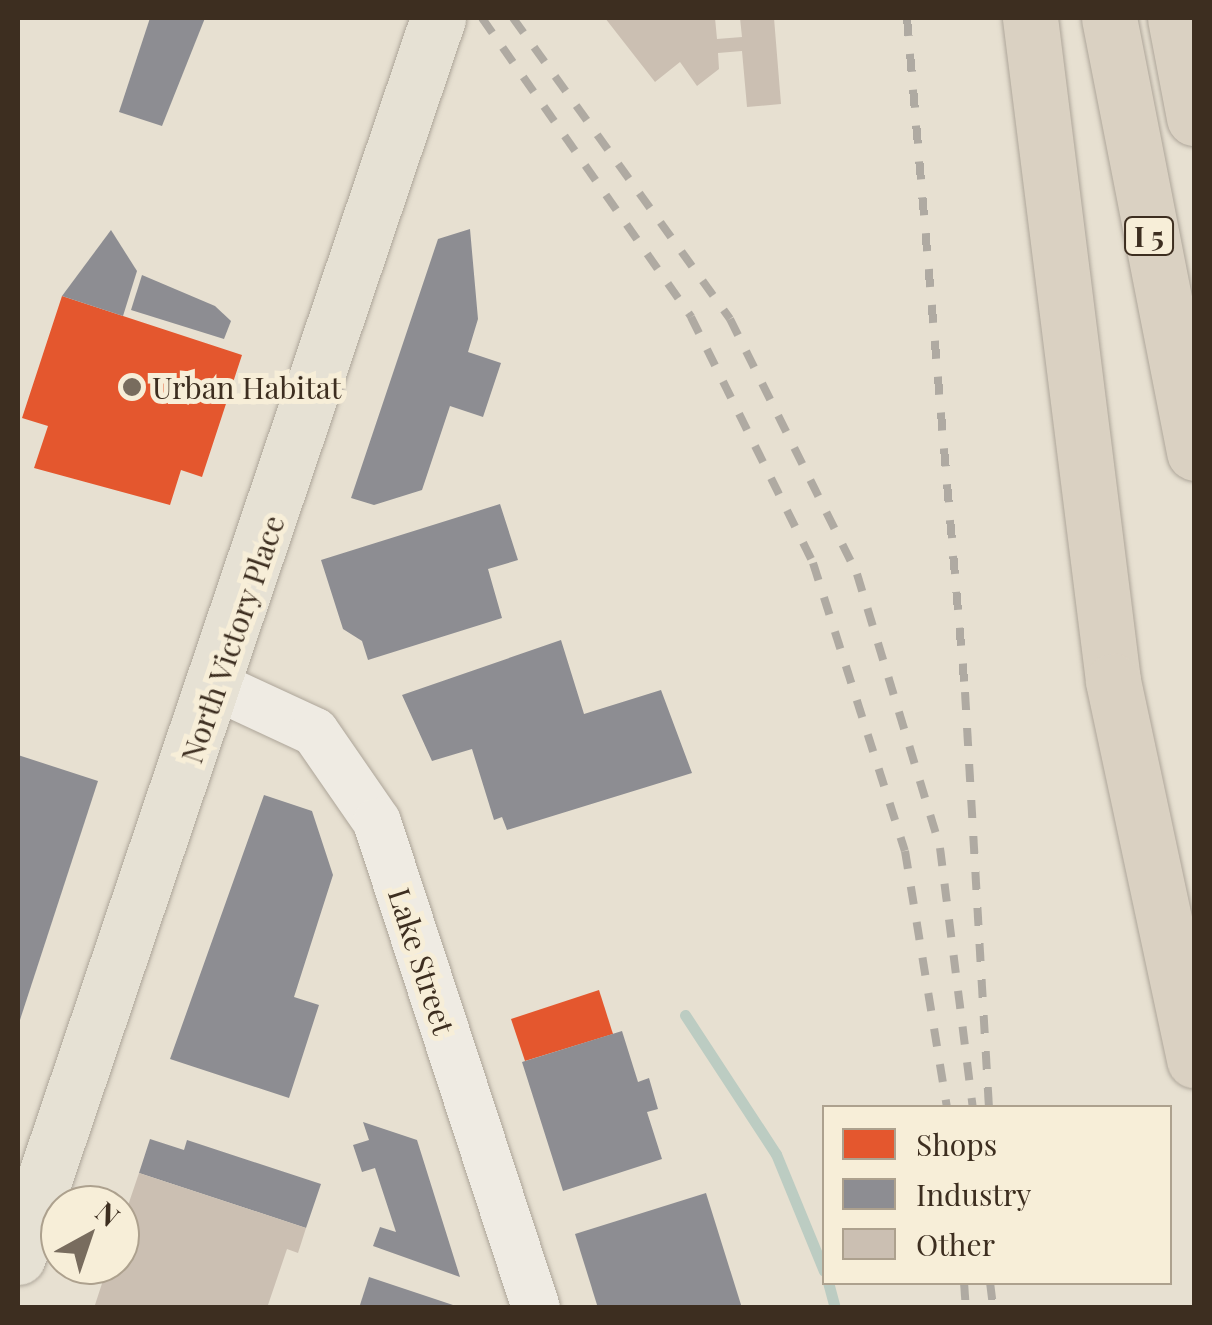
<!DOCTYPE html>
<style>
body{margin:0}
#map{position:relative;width:1212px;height:1325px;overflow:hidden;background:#e7e0d1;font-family:"Playfair Display",serif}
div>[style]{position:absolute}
.shops>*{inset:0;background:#e4572e}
.industry>*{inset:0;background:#8d8d92}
.stream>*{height:11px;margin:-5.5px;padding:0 5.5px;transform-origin:5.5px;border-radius:5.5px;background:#bcccc2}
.building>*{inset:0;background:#cbbfb2}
.roads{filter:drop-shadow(0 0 2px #ada599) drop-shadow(0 0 2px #ada599)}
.street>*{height:48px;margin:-24px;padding:0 24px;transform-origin:24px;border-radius:24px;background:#efebe3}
.primary>*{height:55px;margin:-27.5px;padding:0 27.5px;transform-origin:27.5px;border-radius:27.5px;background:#e6e1d4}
.highway>*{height:55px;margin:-27.5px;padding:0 27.5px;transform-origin:27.5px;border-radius:27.5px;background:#dad1c2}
.rail>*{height:8px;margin-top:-4px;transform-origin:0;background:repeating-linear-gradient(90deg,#afaaa2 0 18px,transparent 0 36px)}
.dots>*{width:28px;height:28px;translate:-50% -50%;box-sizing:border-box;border:5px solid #f7eed8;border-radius:50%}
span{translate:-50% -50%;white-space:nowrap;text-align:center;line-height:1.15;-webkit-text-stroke:10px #f7eed8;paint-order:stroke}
.shield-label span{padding:2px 8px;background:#f7eed8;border:2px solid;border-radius:8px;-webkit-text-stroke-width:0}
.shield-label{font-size:28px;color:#3d2e20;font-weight:700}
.poi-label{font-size:30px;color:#3d2e20}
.left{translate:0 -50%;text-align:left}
.street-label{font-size:30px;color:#3d2e20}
.frame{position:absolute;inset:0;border:20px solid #3d2e20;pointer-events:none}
.legend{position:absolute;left:822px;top:1105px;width:350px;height:180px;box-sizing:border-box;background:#f7eed8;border:2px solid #ada18e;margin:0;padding:12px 18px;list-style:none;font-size:30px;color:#3d2e20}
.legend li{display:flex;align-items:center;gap:20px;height:50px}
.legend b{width:50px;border:2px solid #ada18e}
.north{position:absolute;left:40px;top:1185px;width:100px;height:100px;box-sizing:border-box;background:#f7eed8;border:2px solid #ada18e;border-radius:50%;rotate:40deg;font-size:28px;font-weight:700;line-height:40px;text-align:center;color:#3d2e20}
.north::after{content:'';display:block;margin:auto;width:35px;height:45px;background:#786c5e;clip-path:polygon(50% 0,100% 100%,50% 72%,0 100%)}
</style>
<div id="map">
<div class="shops">
<div style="clip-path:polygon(62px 296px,242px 355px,202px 477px,181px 470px,170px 505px,34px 468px,48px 426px,22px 418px)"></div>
<div style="clip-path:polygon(599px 990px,613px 1034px,525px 1061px,511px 1019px)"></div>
</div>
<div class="industry">
<div style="clip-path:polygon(150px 18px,205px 18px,162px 126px,119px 112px)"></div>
<div style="clip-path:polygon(470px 229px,478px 319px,468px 352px,501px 363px,483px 417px,450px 406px,422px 490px,374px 505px,351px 498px,438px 239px)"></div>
<div style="clip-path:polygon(111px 230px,137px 271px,123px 316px,62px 296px)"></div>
<div style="clip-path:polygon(142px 275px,215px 306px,231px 321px,224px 339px,131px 310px)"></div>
<div style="clip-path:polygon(500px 504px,518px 560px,488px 569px,502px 618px,368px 660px,362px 641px,343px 629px,321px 560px)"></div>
<div style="clip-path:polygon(561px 640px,584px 714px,661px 690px,692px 773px,507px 830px,502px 817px,494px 820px,472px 749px,432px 761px,402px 695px)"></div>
<div style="clip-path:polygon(18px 755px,98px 781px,18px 1026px)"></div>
<div style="clip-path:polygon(264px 795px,312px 811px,333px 875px,294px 997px,319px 1005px,289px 1098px,170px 1059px)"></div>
<div style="clip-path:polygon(622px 1031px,638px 1082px,649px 1078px,658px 1109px,647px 1112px,662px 1159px,563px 1191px,522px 1062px)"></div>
<div style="clip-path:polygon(363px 1122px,417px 1140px,460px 1277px,373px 1246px,380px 1227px,396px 1232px,375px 1168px,362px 1172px,353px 1145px,369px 1140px)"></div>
<div style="clip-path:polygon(150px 1139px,184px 1150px,187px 1140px,321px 1184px,306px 1228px,139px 1173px)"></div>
<div style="clip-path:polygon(706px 1193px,742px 1308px,598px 1308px,575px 1234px)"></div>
<div style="clip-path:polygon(369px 1277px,459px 1307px,459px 1308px,359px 1308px)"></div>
</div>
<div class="stream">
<div style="left:685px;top:1015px;width:166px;rotate:56.8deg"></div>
<div style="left:776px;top:1154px;width:126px;rotate:67.7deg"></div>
<div style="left:828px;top:1282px;width:27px;rotate:75deg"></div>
</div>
<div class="building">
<div style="clip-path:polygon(605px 18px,715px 18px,717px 39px,742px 37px,740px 18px,774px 18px,781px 104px,747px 107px,742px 51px,718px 53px,719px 69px,697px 86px,680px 62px,655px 82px)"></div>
<div style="clip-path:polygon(139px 1173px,306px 1228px,298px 1253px,287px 1249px,267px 1308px,94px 1308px,108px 1265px,120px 1265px,120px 1229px)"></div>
</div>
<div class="roads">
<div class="street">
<div style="left:216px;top:686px;width:109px;rotate:24.9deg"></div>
<div style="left:315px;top:732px;width:109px;rotate:55.4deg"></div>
<div style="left:377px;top:822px;width:511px;rotate:71.88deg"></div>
</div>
<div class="primary">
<div style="left:18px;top:1257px;width:1308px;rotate:-71.27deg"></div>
</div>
<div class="highway">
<div style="left:1030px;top:18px;width:668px;rotate:82.86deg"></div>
<div style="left:1113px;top:681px;width:388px;rotate:77.9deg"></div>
<div style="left:1109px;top:18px;width:443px;rotate:78.9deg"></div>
<div style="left:1175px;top:18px;width:102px;rotate:79.2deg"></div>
</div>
</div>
<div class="rail">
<div style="left:482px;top:18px;width:365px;rotate:55deg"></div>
<div style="left:691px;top:317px;width:275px;rotate:63.6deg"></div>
<div style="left:813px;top:563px;width:302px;rotate:72.3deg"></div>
<div style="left:905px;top:851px;width:260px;rotate:80.7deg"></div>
<div style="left:513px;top:18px;width:371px;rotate:54.2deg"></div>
<div style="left:730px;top:319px;width:285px;rotate:63.5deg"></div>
<div style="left:857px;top:574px;width:286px;rotate:73.1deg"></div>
<div style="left:940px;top:848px;width:262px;rotate:82.8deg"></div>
<div style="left:907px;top:18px;width:676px;rotate:85.08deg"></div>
<div style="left:965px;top:692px;width:417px;rotate:86.7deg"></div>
<div style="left:964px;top:1282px;width:26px;rotate:86deg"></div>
<div style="left:990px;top:1282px;width:26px;rotate:83deg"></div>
</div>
<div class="dots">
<div style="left:132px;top:387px;background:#786c5e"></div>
</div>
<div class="shield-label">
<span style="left:1149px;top:236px">I 5</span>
</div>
<div class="poi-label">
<span class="left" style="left:152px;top:387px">Urban Habitat</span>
</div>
<div class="street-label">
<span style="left:232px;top:639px;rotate:-71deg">North Victory Place</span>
<span style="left:422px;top:961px;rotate:72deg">Lake Street</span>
</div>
<div class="frame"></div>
<ul class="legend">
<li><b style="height:28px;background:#e4572e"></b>Shops</li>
<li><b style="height:28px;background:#8d8d92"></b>Industry</li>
<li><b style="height:28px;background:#cbbfb2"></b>Other</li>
</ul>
<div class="north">N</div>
</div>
